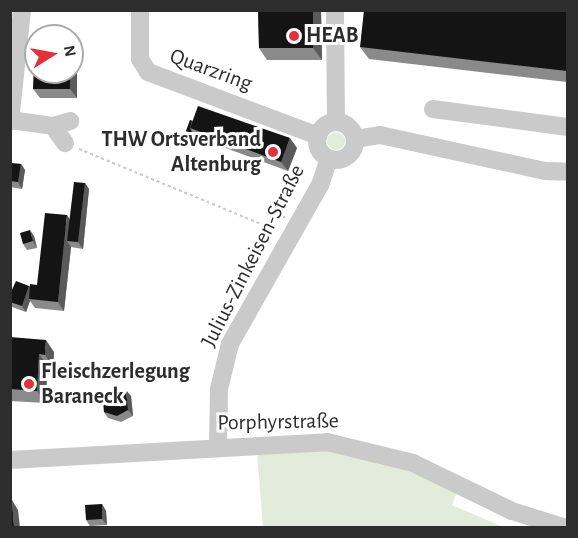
<!DOCTYPE html>
<meta charset="utf-8">
<style>
body{margin:0}
#map{position:relative;width:578px;height:538px;overflow:hidden;background:#fff;font-family:"Alegreya Sans",sans-serif}
div>[style]{position:absolute}
.green>*{inset:0;background:#e3ebdb}
.round{border-radius:50%}
.path>*{height:2px;margin-top:-1px;transform-origin:0;background:repeating-linear-gradient(90deg,#cacaca 0 3px,transparent 0 6px)}
.minor>*{height:18px;margin:-9px;padding:0 9px;transform-origin:9px;border-radius:9px;background:#cacaca}
.minor>.ring{margin:-9px;padding:0;box-sizing:content-box;background:none;border:18px solid #cacaca;border-radius:50%}
.wall>*{inset:0;background:#8a8a8a}
.shaded-wall>*{inset:0;background:#5a5a5a}
.building>*{inset:0;background:#141414}
.dots>*{width:16px;height:16px;translate:-50% -50%;box-sizing:border-box;border:3px solid #fff;border-radius:50%}
span{translate:-50% -50%;white-space:nowrap;text-align:center;line-height:1.15;-webkit-text-stroke:6px #fff;paint-order:stroke}
.poi-label{font-size:22px;color:#2d2d2d;font-weight:700}
.left{translate:0 -50%;text-align:left}
.right{translate:-100% -50%;text-align:right}
.street-label{font-size:22px;color:#2d2d2d}
.frame{position:absolute;inset:0;border:12px solid #2d2d2d;pointer-events:none}
.north{position:absolute;left:24px;top:24px;width:60px;height:60px;box-sizing:border-box;background:#fff;border:2px solid #ababab;border-radius:50%;rotate:79deg;font-size:16px;font-weight:700;line-height:24px;text-align:center;color:#2d2d2d}
.north::after{content:'';display:block;margin:auto;width:21px;height:27px;background:#e3303a;clip-path:polygon(50% 0,100% 100%,50% 72%,0 100%)}
</style>
<div id="map">
<div class="green">
<div class="round" style="left:327px;top:132px;width:18px;height:18px"></div>
<div style="clip-path:polygon(331px 449px,395px 463px,457px 492px,452px 505px,503px 527px,263px 527px,257px 452px)"></div>
</div>
<div class="path">
<div style="left:79px;top:149px;width:213px;rotate:22.4deg"></div>
</div>
<div class="minor">
<div style="left:140px;top:10px;width:49px;rotate:90deg"></div>
<div style="left:140px;top:59px;width:15px;rotate:58deg"></div>
<div style="left:148px;top:72px;width:182px;rotate:20.6deg"></div>
<div style="left:335px;top:10px;width:112px;rotate:89.5deg"></div>
<div style="left:433px;top:109px;width:136px;rotate:7.6deg"></div>
<div style="left:10px;top:120px;width:43px;rotate:7.9deg"></div>
<div style="left:53px;top:126px;width:18px;rotate:-16deg"></div>
<div style="left:10px;top:121px;width:112px;rotate:-83.8deg"></div>
<div class="ring" style="left:317px;top:122px;width:20px;height:20px"></div>
<div style="left:53px;top:126px;width:21px;rotate:55deg"></div>
<div style="left:355px;top:139px;width:25px;rotate:-9deg"></div>
<div style="left:380px;top:135px;width:169px;rotate:12.3deg"></div>
<div style="left:545px;top:171px;width:23px;rotate:2deg"></div>
<div style="left:218px;top:446px;width:57px;rotate:-89deg"></div>
<div style="left:219px;top:389px;width:46px;rotate:-76.3deg"></div>
<div style="left:230px;top:344px;width:183px;rotate:-60.5deg"></div>
<div style="left:320px;top:185px;width:28px;rotate:-71deg"></div>
<div style="left:10px;top:460px;width:318px;rotate:-3.2deg"></div>
<div style="left:327px;top:442px;width:89px;rotate:13.7deg"></div>
<div style="left:413px;top:463px;width:110px;rotate:25.9deg"></div>
<div style="left:512px;top:511px;width:57px;rotate:17.5deg"></div>
</div>
<div class="wall">
<div style="clip-path:polygon(254px 10px,321px 10px,322px 60px,267px 60px,259px 48px,258px 12px,255px 12px)"></div>
<div style="clip-path:polygon(567px 10px,567px 82px,369px 59px,360px 47px)"></div>
<div style="clip-path:polygon(77px 49px,77px 98px,40px 98px,33px 89px)"></div>
<div style="clip-path:polygon(190px 120px,297px 148px,288px 171px,196px 137px,195px 135px,194px 136px,188px 134px,186px 131px)"></div>
<div style="clip-path:polygon(10px 163px,21px 164px,25px 170px,22px 189px,10px 187px)"></div>
<div style="clip-path:polygon(85px 183px,89px 189px,83px 249px,71px 247px,64px 311px,35px 308px,30px 301px,26px 312px,12px 307px,10px 305px,10px 294px,29px 286px,37px 285px,70px 219px)"></div>
<div style="clip-path:polygon(279px 207px,285px 217px,278px 221px,272px 211px)"></div>
<div style="clip-path:polygon(34px 236px,37px 248px,27px 250px,23px 244px)"></div>
<div style="clip-path:polygon(10px 337px,54px 352px,53px 367px,48px 366px,45px 403px,10px 401px)"></div>
<div style="clip-path:polygon(131px 396px,133px 416px,121px 422px,108px 418px,104px 412px)"></div>
<div style="clip-path:polygon(102px 504px,106px 511px,107px 525px,90px 526px,86px 520px)"></div>
</div>
<div class="shaded-wall">
<div style="clip-path:polygon(313px 10px,321px 10px,322px 60px,313px 48px)"></div>
<div style="clip-path:polygon(72px 42px,77px 49px,77px 98px,70px 89px,70px 72px,72px 72px)"></div>
<div style="clip-path:polygon(290px 138px,297px 148px,288px 171px,281px 162px)"></div>
<div style="clip-path:polygon(21px 164px,25px 170px,22px 189px,18px 182px)"></div>
<div style="clip-path:polygon(85px 183px,89px 189px,83px 249px,78px 242px)"></div>
<div style="clip-path:polygon(67px 215px,74px 225px,67px 241px,71px 247px,64px 311px,58px 302px)"></div>
<div style="clip-path:polygon(30px 230px,34px 236px,37px 248px,33px 241px)"></div>
<div style="clip-path:polygon(29px 286px,34px 293px,29px 299px,30px 301px,26px 312px,22px 306px)"></div>
<div style="clip-path:polygon(46px 340px,54px 352px,53px 367px,45px 355px)"></div>
<div style="clip-path:polygon(39px 354px,48px 366px,45px 403px,37px 391px)"></div>
<div style="clip-path:polygon(126px 390px,131px 396px,133px 416px,128px 410px)"></div>
<div style="clip-path:polygon(12px 500px,18px 510px,20px 528px,15px 528px,14px 526px)"></div>
<div style="clip-path:polygon(102px 504px,106px 511px,107px 525px,102px 519px)"></div>
</div>
<div class="building">
<div style="clip-path:polygon(258px 10px,313px 10px,313px 48px,259px 48px)"></div>
<div style="clip-path:polygon(364px 10px,567px 10px,567px 71px,360px 47px)"></div>
<div style="clip-path:polygon(35px 38px,36px 38px,36px 72px,70px 72px,70px 89px,33px 89px)"></div>
<div style="clip-path:polygon(198px 106px,290px 138px,281px 162px,190px 128px)"></div>
<div style="clip-path:polygon(190px 120px,192px 121px,190px 128px,192px 132px,192px 133px,186px 131px)"></div>
<div style="clip-path:polygon(10px 163px,21px 164px,18px 182px,10px 181px)"></div>
<div style="clip-path:polygon(74px 182px,85px 183px,78px 242px,67px 241px)"></div>
<div style="clip-path:polygon(279px 207px,283px 214px,276px 218px,272px 211px)"></div>
<div style="clip-path:polygon(45px 213px,67px 215px,58px 302px,29px 299px,30px 284px,37px 285px)"></div>
<div style="clip-path:polygon(30px 230px,33px 241px,23px 244px,20px 233px)"></div>
<div style="clip-path:polygon(16px 281px,29px 286px,22px 306px,10px 302px,10px 294px)"></div>
<div style="clip-path:polygon(10px 337px,46px 340px,45px 355px,39px 354px,37px 391px,10px 389px)"></div>
<div style="clip-path:polygon(126px 390px,128px 410px,117px 416px,104px 412px,102px 392px)"></div>
<div style="clip-path:polygon(12px 500px,14px 526px,10px 526px,10px 501px)"></div>
<div style="clip-path:polygon(102px 504px,102px 519px,86px 520px,85px 505px)"></div>
</div>
<div class="dots">
<div style="left:294px;top:36px;background:#e3303a"></div>
<div style="left:273px;top:152px;background:#e3303a"></div>
<div style="left:29px;top:384px;background:#e3303a"></div>
</div>
<div class="poi-label">
<span class="left" style="left:306px;top:36px">HEAB</span>
<span class="right" style="left:261px;top:152px">THW Ortsverband<br>Altenburg</span>
<span class="left" style="left:41px;top:384px">Fleischzerlegung<br>Baraneck</span>
</div>
<div class="street-label">
<span style="left:211px;top:70px;rotate:20deg">Quarzring</span>
<span style="left:253px;top:256px;rotate:-63deg">Julius-Zinkeisen-Straße</span>
<span style="left:278px;top:422px;rotate:-1deg">Porphyrstraße</span>
</div>
<div class="frame"></div>
<div class="north">N</div>
</div>
